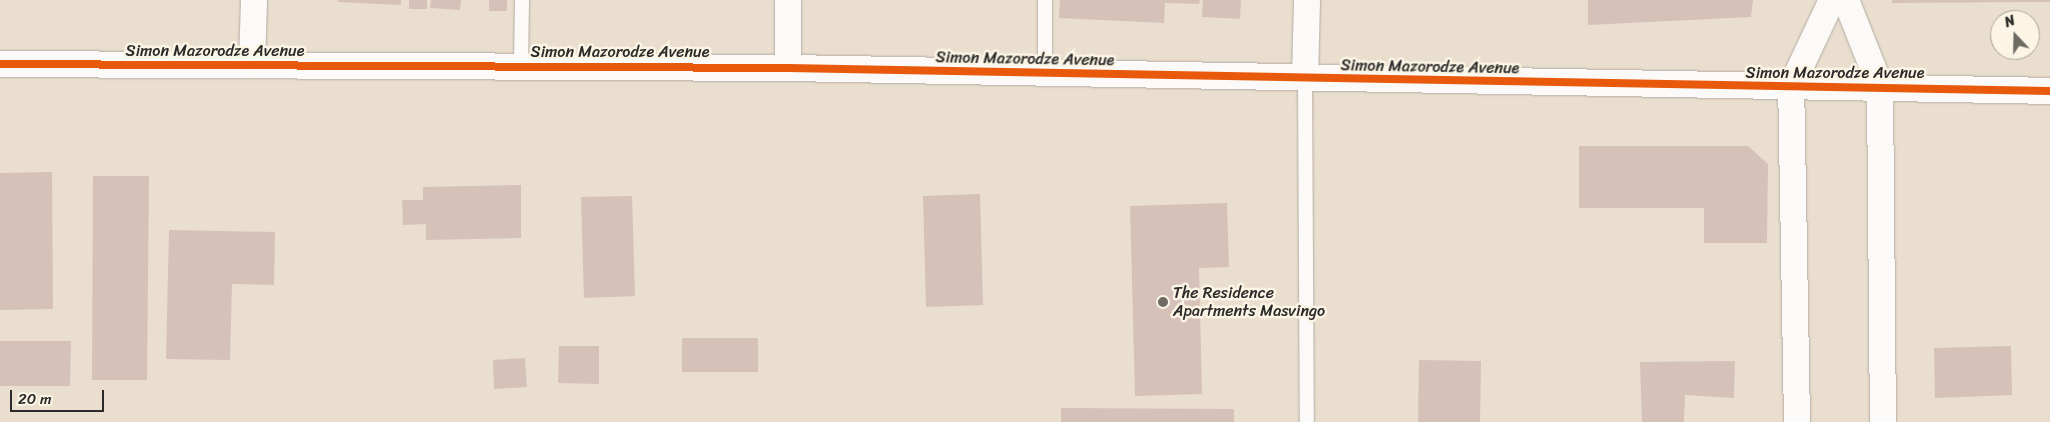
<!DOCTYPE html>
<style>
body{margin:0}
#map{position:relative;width:2050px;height:422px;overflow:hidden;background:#eadecf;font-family:Sriracha,sans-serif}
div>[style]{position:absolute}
.building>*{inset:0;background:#d5c1b8}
.roads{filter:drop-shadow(0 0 1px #b4aca3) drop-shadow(0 0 1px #b4aca3)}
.lane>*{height:14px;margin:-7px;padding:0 7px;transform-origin:7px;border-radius:7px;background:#fcfaf8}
.street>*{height:26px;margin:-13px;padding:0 13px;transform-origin:13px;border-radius:13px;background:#fcfaf8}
.cycleway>*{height:8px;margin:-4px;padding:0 4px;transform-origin:4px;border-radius:4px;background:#e8590c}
.dots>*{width:14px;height:14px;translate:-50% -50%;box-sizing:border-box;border:2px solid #fcf5e5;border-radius:50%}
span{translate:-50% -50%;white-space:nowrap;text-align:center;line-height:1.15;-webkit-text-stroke:5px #fcf5e5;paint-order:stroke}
.street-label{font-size:16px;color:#2b2b2b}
.poi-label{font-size:16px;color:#2b2b2b}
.left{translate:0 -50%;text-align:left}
.north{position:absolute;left:1990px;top:10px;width:50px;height:50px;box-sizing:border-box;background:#fcf5e5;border:1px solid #a8a49b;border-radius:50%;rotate:339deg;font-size:14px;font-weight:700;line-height:20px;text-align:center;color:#2b2b2b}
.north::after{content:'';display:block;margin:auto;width:18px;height:22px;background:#6e6a64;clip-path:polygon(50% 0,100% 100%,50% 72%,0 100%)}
.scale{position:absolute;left:10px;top:390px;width:94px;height:22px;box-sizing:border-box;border:2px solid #2b2b2b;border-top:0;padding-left:6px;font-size:15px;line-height:18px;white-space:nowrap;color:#2b2b2b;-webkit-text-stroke:4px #fcf5e5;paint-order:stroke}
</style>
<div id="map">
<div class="building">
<div style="clip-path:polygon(338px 0,401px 0,401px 5px,338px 2px)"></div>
<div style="clip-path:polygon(409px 0,427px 0,427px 9px,409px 9px)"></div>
<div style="clip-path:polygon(431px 0,461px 0,460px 10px,430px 8px)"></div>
<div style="clip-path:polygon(489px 0,507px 0,507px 11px,489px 11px)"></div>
<div style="clip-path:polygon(1060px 0,1200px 0,1199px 4px,1165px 3px,1164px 23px,1059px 18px)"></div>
<div style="clip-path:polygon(1203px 0,1241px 0,1240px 19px,1202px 17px)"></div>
<div style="clip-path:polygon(1588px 0,1753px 0,1751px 17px,1588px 25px)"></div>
<div style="clip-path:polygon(1892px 0,2050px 0,2050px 2px,1892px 3px)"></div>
<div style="clip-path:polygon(1579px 146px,1748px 146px,1768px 164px,1767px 243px,1704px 243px,1704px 208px,1579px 208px)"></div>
<div style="clip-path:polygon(52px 172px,53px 309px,0 310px,0 173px)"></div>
<div style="clip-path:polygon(93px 176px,149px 176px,147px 380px,92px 380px)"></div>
<div style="clip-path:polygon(521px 185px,521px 238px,426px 240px,426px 224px,403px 225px,402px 200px,423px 200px,423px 187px)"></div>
<div style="clip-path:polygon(980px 194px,983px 305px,926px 307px,923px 196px)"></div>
<div style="clip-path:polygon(632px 196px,635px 296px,584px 298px,581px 197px)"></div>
<div style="clip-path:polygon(1227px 203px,1229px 267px,1199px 268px,1202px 394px,1135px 396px,1130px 206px)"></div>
<div style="clip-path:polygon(169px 230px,275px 232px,274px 285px,232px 284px,230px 360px,166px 359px)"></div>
<div style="clip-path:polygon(682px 338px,758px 338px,758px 372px,682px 372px)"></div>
<div style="clip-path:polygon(0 341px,71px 341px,70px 386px,0 386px)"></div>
<div style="clip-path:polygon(559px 346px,599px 346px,599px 384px,558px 383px)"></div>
<div style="clip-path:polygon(2011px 346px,2012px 395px,1935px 398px,1934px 348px)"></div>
<div style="clip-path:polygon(525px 358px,527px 387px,494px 389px,493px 360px)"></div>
<div style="clip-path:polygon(1419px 360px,1481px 361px,1480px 422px,1418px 422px)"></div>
<div style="clip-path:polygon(1735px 361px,1734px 398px,1685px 395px,1684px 422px,1642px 422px,1640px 362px)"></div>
<div style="clip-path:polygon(1061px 408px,1234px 409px,1234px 422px,1061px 422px)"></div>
</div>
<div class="roads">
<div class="lane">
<div style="left:521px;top:65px;width:65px;rotate:-89.1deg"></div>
<div style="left:1045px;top:73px;width:73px;rotate:-90deg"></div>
<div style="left:1305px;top:78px;width:344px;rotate:89.7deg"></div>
</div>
<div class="street">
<div style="left:1846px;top:0;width:92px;rotate:68.4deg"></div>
<div style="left:1880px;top:86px;width:336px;rotate:89.5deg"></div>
<div style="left:0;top:64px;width:788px;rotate:0.29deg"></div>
<div style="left:788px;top:68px;width:1262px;rotate:1.04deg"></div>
<div style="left:252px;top:64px;width:64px;rotate:-88.2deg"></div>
<div style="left:788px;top:68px;width:68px;rotate:-90deg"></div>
<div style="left:1305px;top:78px;width:78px;rotate:-88.5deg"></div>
<div style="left:1797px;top:422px;width:335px;rotate:-91deg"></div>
<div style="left:1791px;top:87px;width:96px;rotate:-64.8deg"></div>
</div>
</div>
<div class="cycleway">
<div style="left:0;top:64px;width:788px;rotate:0.29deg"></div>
<div style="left:788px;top:68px;width:1262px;rotate:1.04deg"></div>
</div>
<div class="dots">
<div style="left:1163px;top:302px;background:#6e6a64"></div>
</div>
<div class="street-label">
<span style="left:215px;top:51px">Simon Mazorodze Avenue</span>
<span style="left:620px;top:52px">Simon Mazorodze Avenue</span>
<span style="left:1025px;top:59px;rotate:1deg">Simon Mazorodze Avenue</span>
<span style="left:1430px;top:67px;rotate:1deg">Simon Mazorodze Avenue</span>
<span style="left:1835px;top:73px">Simon Mazorodze Avenue</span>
</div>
<div class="poi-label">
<span class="left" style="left:1173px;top:302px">The Residence<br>Apartments Masvingo</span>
</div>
<div class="north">N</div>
<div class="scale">20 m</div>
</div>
